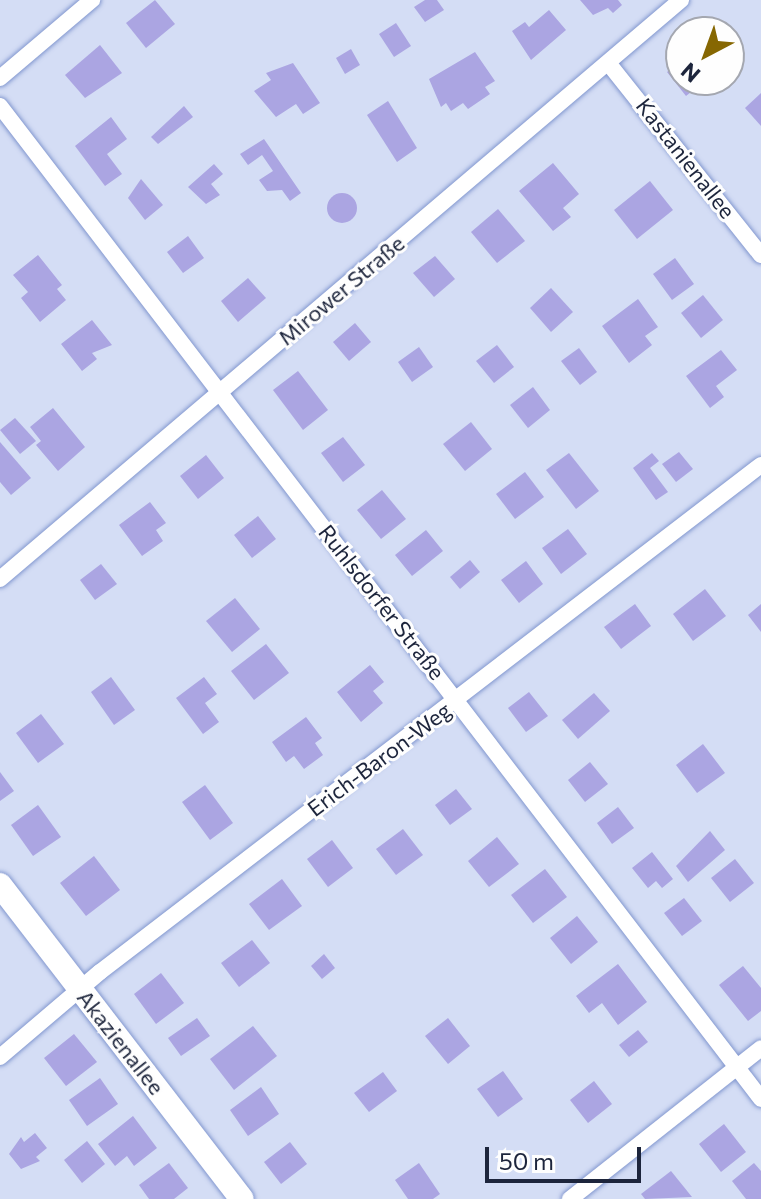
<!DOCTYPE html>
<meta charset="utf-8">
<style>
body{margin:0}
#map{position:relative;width:761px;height:1199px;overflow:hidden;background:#d4ddf5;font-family:Commissioner,sans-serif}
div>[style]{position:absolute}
.building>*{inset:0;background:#aba5e2}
.round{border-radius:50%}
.roads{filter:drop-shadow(0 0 2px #8297cf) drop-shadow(0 0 2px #8297cf)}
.street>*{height:16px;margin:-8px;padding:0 8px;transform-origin:8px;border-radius:8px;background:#fff}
.secondary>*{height:24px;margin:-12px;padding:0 12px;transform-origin:12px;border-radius:12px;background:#fff}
span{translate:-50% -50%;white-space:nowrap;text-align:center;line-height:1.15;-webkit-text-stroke:6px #fefefe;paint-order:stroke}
.street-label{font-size:22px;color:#1d253c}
.north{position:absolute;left:665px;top:16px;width:80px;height:80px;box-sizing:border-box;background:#fefefe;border:2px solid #a4a7b0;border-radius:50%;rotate:221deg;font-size:22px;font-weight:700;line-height:32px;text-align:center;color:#1d253c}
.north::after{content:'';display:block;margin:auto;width:28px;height:36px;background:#866702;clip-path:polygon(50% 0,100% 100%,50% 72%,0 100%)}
.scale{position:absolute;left:485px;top:1147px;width:156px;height:36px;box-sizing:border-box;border:4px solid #1d253c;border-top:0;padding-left:10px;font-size:24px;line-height:28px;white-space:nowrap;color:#1d253c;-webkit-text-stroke:6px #fefefe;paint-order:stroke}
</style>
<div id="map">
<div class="building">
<div style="clip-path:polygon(155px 0,175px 24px,146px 48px,126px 23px)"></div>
<div style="clip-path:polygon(425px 0,437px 0,444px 10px,425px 22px,414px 7px)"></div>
<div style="clip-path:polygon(580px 0,618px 0,622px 5px,613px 13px,608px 8px,593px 15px)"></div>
<div style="clip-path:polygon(549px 10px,566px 30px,531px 60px,512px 31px,525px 22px,529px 27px)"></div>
<div style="clip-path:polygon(396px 23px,411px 46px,394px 57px,379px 34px)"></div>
<div style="clip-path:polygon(100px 45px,122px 73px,85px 98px,65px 75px)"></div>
<div style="clip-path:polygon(351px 49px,360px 65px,345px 74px,336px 58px)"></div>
<div style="clip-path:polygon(475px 52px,495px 81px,485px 87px,490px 94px,468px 109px,463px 103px,451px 111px,446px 103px,441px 107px,429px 79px)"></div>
<div style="clip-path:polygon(681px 61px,681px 80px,706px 80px,686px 96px,667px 72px)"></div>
<div style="clip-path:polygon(293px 63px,320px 103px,303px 114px,296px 104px,276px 117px,254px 91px,271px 80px,266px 73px)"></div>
<div style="clip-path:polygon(761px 93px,761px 126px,745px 108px)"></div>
<div style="clip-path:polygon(388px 101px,417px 148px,397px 162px,367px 115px)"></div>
<div style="clip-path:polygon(184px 106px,193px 117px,158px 144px,151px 137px)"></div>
<div style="clip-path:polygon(111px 117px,127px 139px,107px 154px,122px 174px,105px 186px,75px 146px)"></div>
<div style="clip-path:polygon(264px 139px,301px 193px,290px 201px,282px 190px,267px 191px,259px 180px,273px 171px,262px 155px,248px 165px,240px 154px)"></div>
<div style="clip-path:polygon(553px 163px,579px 194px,563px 208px,571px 217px,553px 231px,519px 191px)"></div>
<div style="clip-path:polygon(214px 164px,223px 174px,211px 184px,220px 195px,206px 204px,188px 187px)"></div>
<div style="clip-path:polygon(141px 179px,163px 205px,145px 220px,128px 198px)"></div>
<div style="clip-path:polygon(650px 181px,673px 210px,637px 239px,614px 210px)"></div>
<div class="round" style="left:327px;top:193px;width:30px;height:30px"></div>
<div style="clip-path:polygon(498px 209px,525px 241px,497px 263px,471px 232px)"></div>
<div style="clip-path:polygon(188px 236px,204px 258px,183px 273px,167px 252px)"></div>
<div style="clip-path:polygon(38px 255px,62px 285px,57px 289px,66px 300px,40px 322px,21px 298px,28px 292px,13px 275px)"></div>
<div style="clip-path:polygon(435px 256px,455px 279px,434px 297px,413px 273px)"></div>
<div style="clip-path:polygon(675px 258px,694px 284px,672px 300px,653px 274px)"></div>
<div style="clip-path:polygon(248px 278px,266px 298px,238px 322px,221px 301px)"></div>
<div style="clip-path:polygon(551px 288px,573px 312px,551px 332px,530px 308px)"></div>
<div style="clip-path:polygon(703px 295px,723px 320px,701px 338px,681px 313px)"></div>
<div style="clip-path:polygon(638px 299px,658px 327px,645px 336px,652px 345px,629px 363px,602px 326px)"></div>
<div style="clip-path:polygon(92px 320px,112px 345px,92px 353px,97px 359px,82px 371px,61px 344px)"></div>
<div style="clip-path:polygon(355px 323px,371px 342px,349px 361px,333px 342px)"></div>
<div style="clip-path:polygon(497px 345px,514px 367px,494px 383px,476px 361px)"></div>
<div style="clip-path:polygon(419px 347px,433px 367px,412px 382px,398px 362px)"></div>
<div style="clip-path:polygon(579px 348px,597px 372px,580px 385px,561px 361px)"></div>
<div style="clip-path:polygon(721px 350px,737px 370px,716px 386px,724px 397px,710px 408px,686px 376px)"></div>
<div style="clip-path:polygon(298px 371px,328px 410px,303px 430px,273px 390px)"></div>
<div style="clip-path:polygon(533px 387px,550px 410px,528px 428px,510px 405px)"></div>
<div style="clip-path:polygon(53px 408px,85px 447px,58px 471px,36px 445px,41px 441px,30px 427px)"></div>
<div style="clip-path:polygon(15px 418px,36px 441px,20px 454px,0 430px)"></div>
<div style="clip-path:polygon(471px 422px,492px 449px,465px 471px,443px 444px)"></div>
<div style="clip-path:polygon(343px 437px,365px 465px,343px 482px,321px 453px)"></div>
<div style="clip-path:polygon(0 442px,31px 478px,11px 495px,0 482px)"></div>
<div style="clip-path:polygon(679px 452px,693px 469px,676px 482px,662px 464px)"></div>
<div style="clip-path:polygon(569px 453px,599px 491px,576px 509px,546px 470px)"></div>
<div style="clip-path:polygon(652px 453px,659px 461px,650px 468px,668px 492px,656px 500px,633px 468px)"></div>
<div style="clip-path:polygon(206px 455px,224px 478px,198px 499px,180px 476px)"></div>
<div style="clip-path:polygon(525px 472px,544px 497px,515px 519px,496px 494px)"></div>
<div style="clip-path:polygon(382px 490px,406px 519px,381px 539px,357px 510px)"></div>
<div style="clip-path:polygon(150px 502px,166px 523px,156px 530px,163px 541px,142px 556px,119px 525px)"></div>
<div style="clip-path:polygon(258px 516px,276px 539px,252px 558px,234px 535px)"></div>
<div style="clip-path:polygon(568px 529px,587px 554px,561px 574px,542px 548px)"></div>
<div style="clip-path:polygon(426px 530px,443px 551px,412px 576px,395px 555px)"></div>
<div style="clip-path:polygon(470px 560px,480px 572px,460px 589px,450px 577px)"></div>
<div style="clip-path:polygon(526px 561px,543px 584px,519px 603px,501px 580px)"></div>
<div style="clip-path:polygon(101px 564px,117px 584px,95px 600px,80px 580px)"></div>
<div style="clip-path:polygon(705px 589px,726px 616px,693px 641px,673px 614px)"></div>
<div style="clip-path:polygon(235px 598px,260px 629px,232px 652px,206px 621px)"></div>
<div style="clip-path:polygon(635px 604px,651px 626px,621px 649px,604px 627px)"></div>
<div style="clip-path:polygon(761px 604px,761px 632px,748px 615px)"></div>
<div style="clip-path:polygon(266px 644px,289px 673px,254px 700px,231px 671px)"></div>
<div style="clip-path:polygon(370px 665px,384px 682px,373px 691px,383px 703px,361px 722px,337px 692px)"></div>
<div style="clip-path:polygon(111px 677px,135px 710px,114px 725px,91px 692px)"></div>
<div style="clip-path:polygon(204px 677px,217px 694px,205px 703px,219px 722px,203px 734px,176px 698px)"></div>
<div style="clip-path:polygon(529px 692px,548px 716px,526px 732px,508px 708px)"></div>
<div style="clip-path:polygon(594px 693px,610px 711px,578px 739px,562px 720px)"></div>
<div style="clip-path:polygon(41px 714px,64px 744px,38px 763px,16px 733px)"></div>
<div style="clip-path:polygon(306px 717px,322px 738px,315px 743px,323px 755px,304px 769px,294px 756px,286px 762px,272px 742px)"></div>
<div style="clip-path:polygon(703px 744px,725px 773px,697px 793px,676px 765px)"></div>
<div style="clip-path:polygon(590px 762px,608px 784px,585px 802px,568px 780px)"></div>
<div style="clip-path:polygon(0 772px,14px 791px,0 801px)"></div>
<div style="clip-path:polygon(205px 785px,233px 823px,210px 840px,182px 802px)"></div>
<div style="clip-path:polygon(456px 789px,472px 809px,450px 825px,435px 805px)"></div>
<div style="clip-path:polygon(38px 805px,61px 837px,33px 856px,11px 825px)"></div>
<div style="clip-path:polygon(618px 807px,634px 828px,612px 844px,597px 823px)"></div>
<div style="clip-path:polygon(403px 829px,423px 855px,396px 875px,376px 849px)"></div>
<div style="clip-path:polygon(710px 831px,725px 850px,688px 882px,676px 866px)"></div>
<div style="clip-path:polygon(497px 837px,519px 864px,489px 887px,468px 861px)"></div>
<div style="clip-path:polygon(332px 840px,353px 868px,328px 887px,307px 859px)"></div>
<div style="clip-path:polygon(652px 852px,673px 879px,662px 888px,656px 881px,648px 888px,632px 868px)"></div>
<div style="clip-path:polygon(94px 856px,120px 890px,86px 916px,60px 883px)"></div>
<div style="clip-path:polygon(735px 859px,754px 883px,730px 902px,711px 878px)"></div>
<div style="clip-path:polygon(545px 869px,567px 897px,533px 923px,511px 895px)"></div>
<div style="clip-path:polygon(282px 879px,302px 906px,269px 930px,249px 904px)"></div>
<div style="clip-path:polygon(684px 898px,702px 921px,682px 936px,664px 913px)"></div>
<div style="clip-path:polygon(577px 916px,598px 942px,571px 964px,550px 938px)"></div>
<div style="clip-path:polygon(252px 940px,270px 963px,239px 987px,221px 963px)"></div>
<div style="clip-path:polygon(324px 954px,335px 968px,322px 979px,311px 966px)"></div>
<div style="clip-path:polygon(618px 964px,647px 1002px,618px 1025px,602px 1003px,589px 1013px,576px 996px)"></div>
<div style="clip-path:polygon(743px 966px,761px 988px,761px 1011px,748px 1021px,719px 985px)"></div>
<div style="clip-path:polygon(161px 973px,184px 1003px,156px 1024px,134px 994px)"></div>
<div style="clip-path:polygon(197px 1018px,210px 1036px,181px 1056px,168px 1038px)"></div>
<div style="clip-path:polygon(448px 1018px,470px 1046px,448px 1064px,425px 1036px)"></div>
<div style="clip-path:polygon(253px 1026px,277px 1056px,234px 1090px,210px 1059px)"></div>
<div style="clip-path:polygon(638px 1030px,648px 1042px,629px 1057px,619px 1045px)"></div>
<div style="clip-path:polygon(74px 1034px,97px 1062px,66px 1086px,44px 1058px)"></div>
<div style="clip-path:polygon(503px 1071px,523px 1099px,498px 1117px,477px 1089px)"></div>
<div style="clip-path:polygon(383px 1072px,397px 1091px,369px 1112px,354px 1093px)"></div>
<div style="clip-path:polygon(100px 1078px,118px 1104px,87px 1126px,69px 1100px)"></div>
<div style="clip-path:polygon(594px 1081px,612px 1104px,588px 1123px,570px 1100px)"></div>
<div style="clip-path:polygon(261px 1087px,279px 1114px,248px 1136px,230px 1110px)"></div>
<div style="clip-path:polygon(133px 1116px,157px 1148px,134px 1166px,127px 1156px,115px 1166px,98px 1144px)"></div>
<div style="clip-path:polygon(724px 1124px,746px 1152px,721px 1172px,699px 1144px)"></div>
<div style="clip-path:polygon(35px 1133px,47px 1148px,36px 1157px,40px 1161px,21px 1169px,9px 1154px,21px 1137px,24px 1142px)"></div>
<div style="clip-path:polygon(87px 1141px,105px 1164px,82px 1183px,64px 1160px)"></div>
<div style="clip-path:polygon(290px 1142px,307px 1164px,281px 1184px,264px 1162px)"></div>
<div style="clip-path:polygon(169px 1163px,188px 1188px,174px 1199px,149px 1199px,139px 1185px)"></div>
<div style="clip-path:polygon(419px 1163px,440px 1194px,433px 1199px,408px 1199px,395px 1180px)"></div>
<div style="clip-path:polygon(754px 1163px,761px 1171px,761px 1199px,746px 1199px,732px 1181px)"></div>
<div style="clip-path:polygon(671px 1171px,692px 1197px,645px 1199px,641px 1194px)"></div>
</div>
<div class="roads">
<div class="street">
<div style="left:609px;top:64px;width:244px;rotate:51.5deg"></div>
<div style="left:0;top:78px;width:121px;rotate:-40.3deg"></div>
<div style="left:0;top:106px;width:1251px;rotate:52.53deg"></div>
<div style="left:0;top:579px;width:894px;rotate:-40.37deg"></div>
<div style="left:0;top:1057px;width:131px;rotate:-40.4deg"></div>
<div style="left:100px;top:972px;width:833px;rotate:-37.49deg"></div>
<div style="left:570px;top:1199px;width:243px;rotate:-38.3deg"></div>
</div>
<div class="secondary">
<div style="left:0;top:885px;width:396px;rotate:52.4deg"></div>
</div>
</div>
<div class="street-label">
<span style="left:686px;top:158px;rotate:52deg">Kastanienallee</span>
<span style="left:341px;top:290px;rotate:-40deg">Mirower Straße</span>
<span style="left:382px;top:602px;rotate:52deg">Ruhlsdorfer Straße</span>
<span style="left:379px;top:759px;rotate:-37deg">Erich-Baron-Weg</span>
<span style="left:121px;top:1042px;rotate:52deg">Akazienallee</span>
</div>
<div class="north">N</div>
<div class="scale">50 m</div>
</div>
